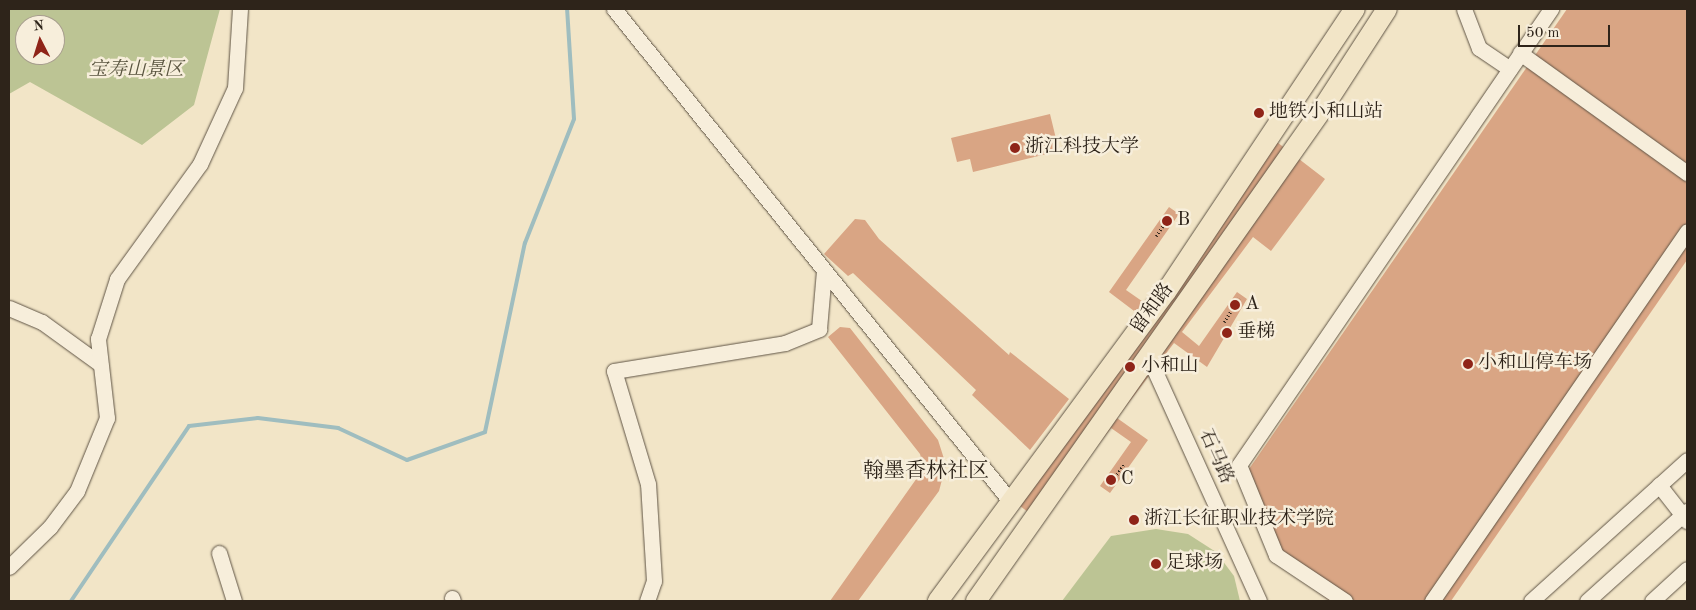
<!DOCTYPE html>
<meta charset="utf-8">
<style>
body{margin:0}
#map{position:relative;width:1696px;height:610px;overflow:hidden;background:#f2e5c7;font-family:"Old Standard TT","Noto Serif SC",serif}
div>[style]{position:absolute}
.green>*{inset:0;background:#bcc494}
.stream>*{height:4px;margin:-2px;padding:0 2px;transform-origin:2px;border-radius:2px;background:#9fbdbf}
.building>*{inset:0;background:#d9a584}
.path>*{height:2.5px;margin-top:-1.25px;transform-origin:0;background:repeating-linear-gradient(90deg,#2e241a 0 1px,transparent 0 3.5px)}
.roads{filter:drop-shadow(0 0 1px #5f5445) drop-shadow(0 0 1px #5f5445)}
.minor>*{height:15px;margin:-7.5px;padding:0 7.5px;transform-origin:7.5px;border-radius:7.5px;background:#f7eedb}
.major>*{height:20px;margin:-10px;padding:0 10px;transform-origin:10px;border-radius:10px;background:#f2e5c7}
.dots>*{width:14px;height:14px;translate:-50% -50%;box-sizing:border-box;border:2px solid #f7eedb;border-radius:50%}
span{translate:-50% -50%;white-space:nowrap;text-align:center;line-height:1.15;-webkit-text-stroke:5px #f7eedb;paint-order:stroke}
.park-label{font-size:19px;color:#59543f;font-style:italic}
.poi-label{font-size:19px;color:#2e241a}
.left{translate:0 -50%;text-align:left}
.street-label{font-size:19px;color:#2e241a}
.quarter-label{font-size:21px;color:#2e241a}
.frame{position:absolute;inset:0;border:10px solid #2e241a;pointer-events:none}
.north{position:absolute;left:15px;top:15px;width:50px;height:50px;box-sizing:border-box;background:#f7eedb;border:1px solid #a79d8e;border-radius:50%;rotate:355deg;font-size:14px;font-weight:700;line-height:20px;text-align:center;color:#2e241a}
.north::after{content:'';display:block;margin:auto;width:18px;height:22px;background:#8f2418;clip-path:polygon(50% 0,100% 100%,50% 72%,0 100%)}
.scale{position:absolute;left:1518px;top:25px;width:92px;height:22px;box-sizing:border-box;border:2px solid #2e241a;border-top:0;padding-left:6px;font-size:15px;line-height:18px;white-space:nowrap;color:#2e241a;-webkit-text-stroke:4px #f7eedb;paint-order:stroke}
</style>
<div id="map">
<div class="green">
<div style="clip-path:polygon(evenodd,9px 9px,220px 9px,194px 105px,142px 145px,30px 82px,9px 94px,9px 9px,25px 25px,55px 25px,55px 55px,25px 55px,25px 25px)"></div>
<div style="clip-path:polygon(1156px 529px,1188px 534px,1216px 552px,1234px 576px,1240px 601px,1062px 601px,1111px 536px)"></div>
</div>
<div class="stream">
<div style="left:71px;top:601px;width:211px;rotate:-56deg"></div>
<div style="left:189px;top:426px;width:69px;rotate:-6.6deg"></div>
<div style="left:258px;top:418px;width:81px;rotate:7.1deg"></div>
<div style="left:338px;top:428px;width:76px;rotate:24.9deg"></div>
<div style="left:407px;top:460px;width:83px;rotate:-19.7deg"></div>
<div style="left:485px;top:432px;width:193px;rotate:-78.1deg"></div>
<div style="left:525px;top:243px;width:133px;rotate:-68.4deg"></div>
<div style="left:574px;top:119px;width:110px;rotate:-93.6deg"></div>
</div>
<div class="building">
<div style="clip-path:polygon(1567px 9px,1687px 9px,1687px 260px,1451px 601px,1330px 601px,1289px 570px,1249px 469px)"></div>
<div style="clip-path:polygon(1050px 114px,1059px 151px,973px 172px,970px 159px,957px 162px,951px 138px)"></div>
<div style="clip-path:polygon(1273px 139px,1325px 179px,1271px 251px,1253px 237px,1182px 332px,1199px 346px,1237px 292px,1247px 299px,1207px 367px,1174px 343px,1117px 418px,1148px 440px,1110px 493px,1100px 486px,1131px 442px,1111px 428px,1040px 521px,1008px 497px,1142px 317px,1109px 292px,1169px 207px,1179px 214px,1126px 290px,1149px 306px)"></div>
<div style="clip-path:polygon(855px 219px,865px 220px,879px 239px,1009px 355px,1010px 352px,1069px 399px,1030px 450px,972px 395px,976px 390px,853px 273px,848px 276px,824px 254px)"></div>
<div style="clip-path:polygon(840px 327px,850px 328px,938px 440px,946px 465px,939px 491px,858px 601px,830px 601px,924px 468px,920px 454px,828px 337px)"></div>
</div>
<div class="path">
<div style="left:1156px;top:236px;width:27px;rotate:-56deg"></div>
<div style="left:1224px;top:322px;width:28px;rotate:-58deg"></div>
<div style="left:1109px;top:486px;width:27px;rotate:-56deg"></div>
</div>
<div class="roads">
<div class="minor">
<div style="left:614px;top:9px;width:633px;rotate:51.16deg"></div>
<div style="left:1464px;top:9px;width:42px;rotate:69deg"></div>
<div style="left:1479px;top:48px;width:37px;rotate:34deg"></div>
<div style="left:1520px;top:53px;width:206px;rotate:35.7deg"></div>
<div style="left:9px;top:308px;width:36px;rotate:23deg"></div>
<div style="left:42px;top:322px;width:72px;rotate:35.9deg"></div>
<div style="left:1148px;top:356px;width:269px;rotate:65.6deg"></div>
<div style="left:1659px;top:485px;width:46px;rotate:52.1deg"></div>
<div style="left:219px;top:553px;width:50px;rotate:72.6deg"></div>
<div style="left:9px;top:567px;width:57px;rotate:-44.3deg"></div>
<div style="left:50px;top:527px;width:45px;rotate:-53.1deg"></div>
<div style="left:77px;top:491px;width:79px;rotate:-67.7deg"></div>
<div style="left:107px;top:418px;width:80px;rotate:-96.5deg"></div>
<div style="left:98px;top:339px;width:63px;rotate:-72.4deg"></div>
<div style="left:117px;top:279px;width:142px;rotate:-54.2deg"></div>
<div style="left:200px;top:164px;width:84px;rotate:-65.3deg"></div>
<div style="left:235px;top:88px;width:79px;rotate:-86.4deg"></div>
<div style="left:452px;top:598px;width:3px;rotate:72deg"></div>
<div style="left:647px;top:601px;width:21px;rotate:-71deg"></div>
<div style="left:654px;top:581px;width:97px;rotate:-93.5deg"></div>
<div style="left:648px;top:484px;width:118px;rotate:-106.7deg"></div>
<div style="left:614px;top:371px;width:173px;rotate:-9.3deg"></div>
<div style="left:785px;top:343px;width:37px;rotate:-22deg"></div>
<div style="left:819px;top:329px;width:58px;rotate:-85.1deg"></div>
<div style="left:1345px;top:601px;width:83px;rotate:-146.3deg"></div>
<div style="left:1276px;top:555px;width:97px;rotate:-112.3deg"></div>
<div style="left:1239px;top:465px;width:553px;rotate:-55.62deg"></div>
<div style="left:1432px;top:601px;width:449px;rotate:-55.4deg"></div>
<div style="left:1531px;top:601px;width:210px;rotate:-42.1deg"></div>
<div style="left:1587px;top:601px;width:135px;rotate:-42deg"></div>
<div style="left:1652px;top:601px;width:47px;rotate:-42.4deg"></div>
</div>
<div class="major">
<div style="left:938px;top:601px;width:384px;rotate:-53.6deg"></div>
<div style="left:1166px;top:292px;width:340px;rotate:-56.3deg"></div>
<div style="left:976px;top:601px;width:599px;rotate:-54.85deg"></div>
<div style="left:1321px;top:111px;width:121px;rotate:-57.1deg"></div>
</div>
</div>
<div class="dots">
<div style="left:1259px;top:113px;background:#8f2418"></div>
<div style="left:1015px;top:148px;background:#8f2418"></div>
<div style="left:1167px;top:221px;background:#8f2418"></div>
<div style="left:1235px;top:305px;background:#8f2418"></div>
<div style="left:1227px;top:333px;background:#8f2418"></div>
<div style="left:1468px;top:364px;background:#8f2418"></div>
<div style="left:1130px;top:367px;background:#8f2418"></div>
<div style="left:1111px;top:480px;background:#8f2418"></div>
<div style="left:1134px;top:520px;background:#8f2418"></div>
<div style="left:1156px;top:564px;background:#8f2418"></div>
</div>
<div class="park-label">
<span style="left:136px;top:71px">宝寿山景区</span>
</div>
<div class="poi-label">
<span class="left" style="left:1269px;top:113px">地铁小和山站</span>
<span class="left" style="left:1025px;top:148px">浙江科技大学</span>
<span class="left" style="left:1177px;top:221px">B</span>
<span class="left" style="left:1245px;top:305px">A</span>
<span class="left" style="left:1237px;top:333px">垂梯</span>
<span class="left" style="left:1478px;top:364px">小和山停车场</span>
<span class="left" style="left:1141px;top:367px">小和山</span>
<span class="left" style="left:1121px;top:480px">C</span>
<span class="left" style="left:1144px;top:520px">浙江长征职业技术学院</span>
<span class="left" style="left:1166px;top:564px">足球场</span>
</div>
<div class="street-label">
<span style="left:1153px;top:309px;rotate:-54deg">留和路</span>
<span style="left:1215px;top:457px;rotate:66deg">石马路</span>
</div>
<div class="quarter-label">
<span style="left:926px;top:472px">翰墨香林社区</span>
</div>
<div class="frame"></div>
<div class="north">N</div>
<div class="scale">50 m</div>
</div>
